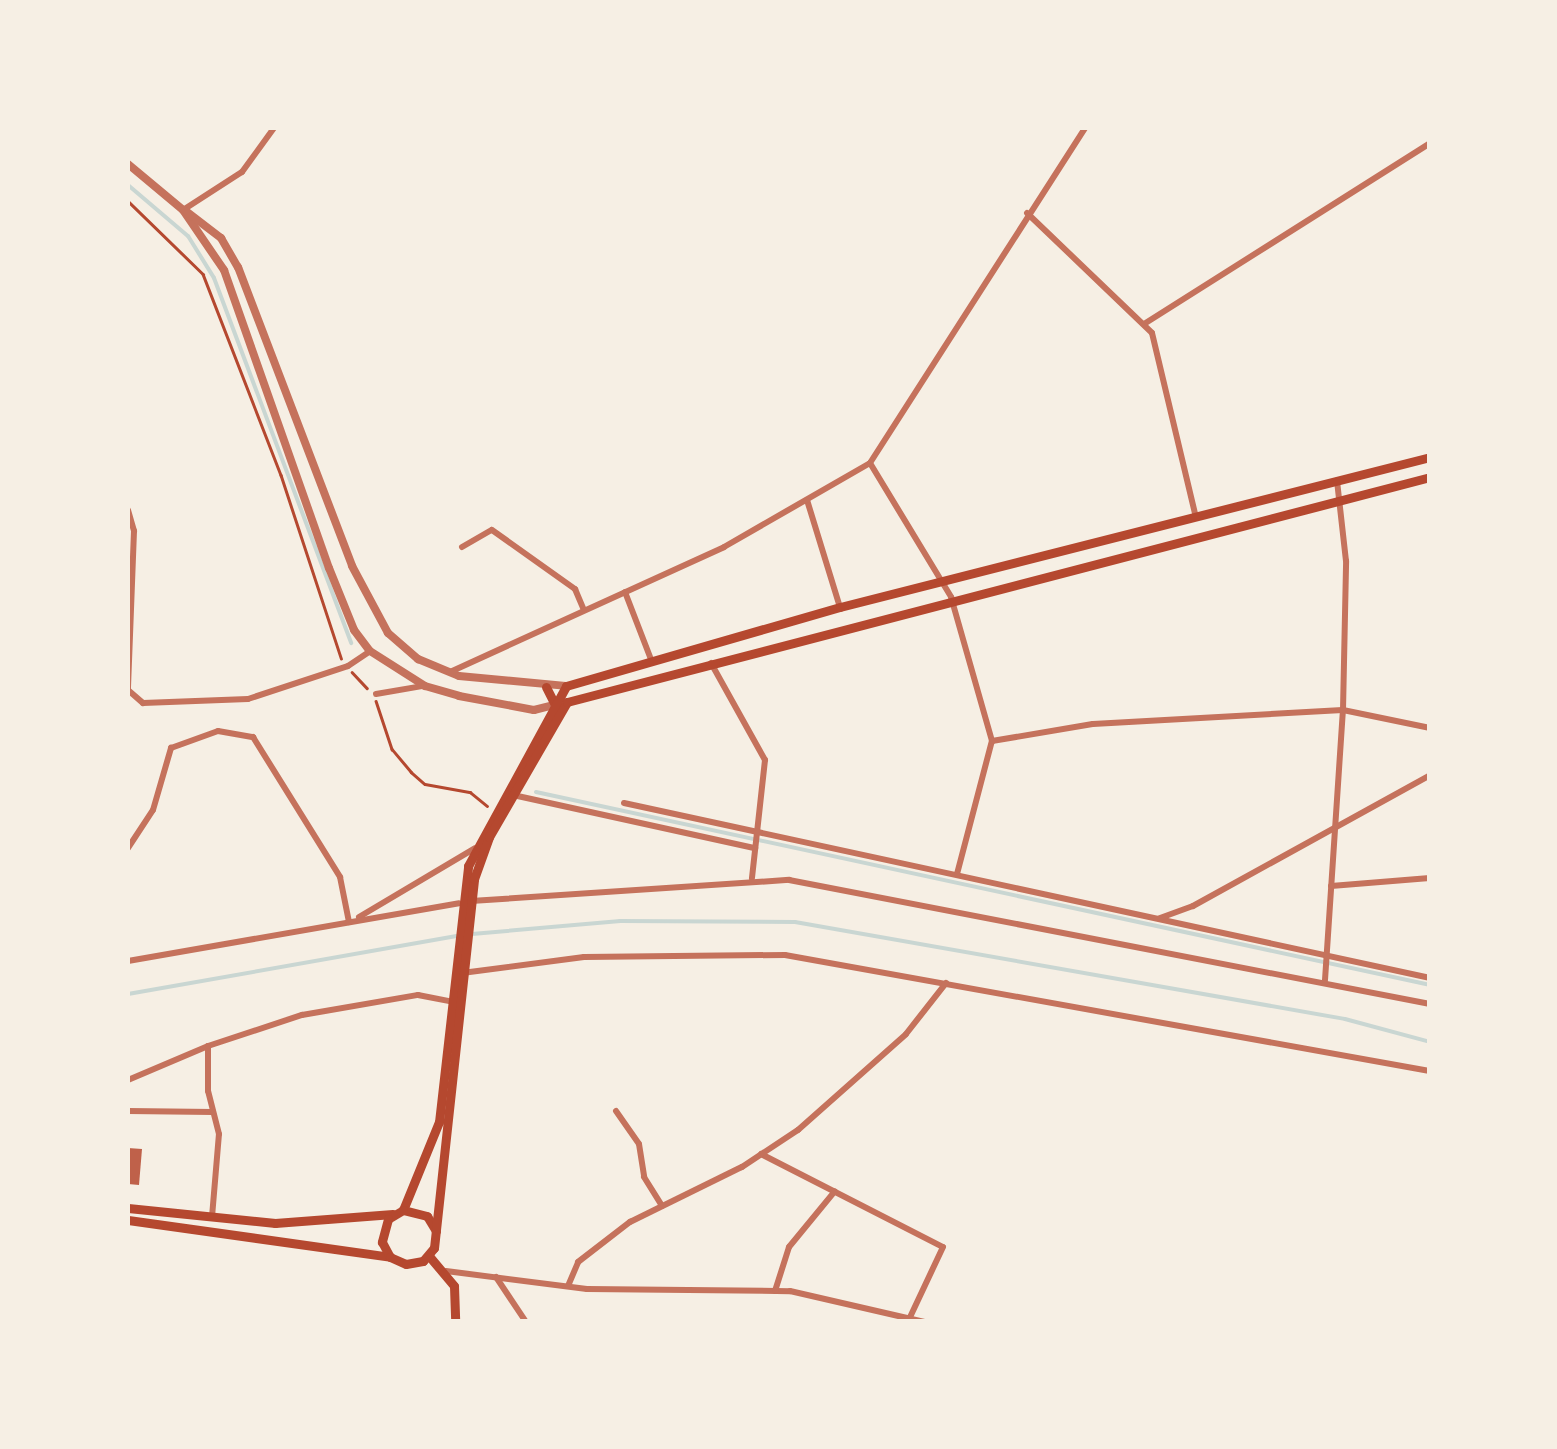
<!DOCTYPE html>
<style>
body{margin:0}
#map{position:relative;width:1557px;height:1449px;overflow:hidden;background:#f6efe4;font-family:"PT Sans Narrow",sans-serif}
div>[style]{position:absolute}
.stream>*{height:4px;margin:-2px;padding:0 2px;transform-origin:2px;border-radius:2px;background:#c9d6d2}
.building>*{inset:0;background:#bf614a}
.path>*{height:2.5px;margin:-1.25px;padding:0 1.25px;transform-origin:1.25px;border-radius:1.25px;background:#b5482f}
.minor>*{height:6px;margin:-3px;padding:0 3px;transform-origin:3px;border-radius:3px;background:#c5725c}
.tertiary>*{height:8px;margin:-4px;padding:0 4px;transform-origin:4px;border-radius:4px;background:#c5725c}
.secondary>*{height:9px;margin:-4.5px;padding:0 4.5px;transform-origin:4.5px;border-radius:4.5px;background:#b5482f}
.primary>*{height:9px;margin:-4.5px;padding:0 4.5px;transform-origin:4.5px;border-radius:4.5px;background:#b5482f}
span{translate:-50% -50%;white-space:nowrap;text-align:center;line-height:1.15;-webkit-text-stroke:10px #f6efe4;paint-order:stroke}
.frame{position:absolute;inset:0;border:130px solid #f6efe4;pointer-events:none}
</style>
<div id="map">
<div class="stream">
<div style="left:128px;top:185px;width:79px;rotate:40.4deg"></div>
<div style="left:188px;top:236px;width:49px;rotate:58.2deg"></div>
<div style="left:214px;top:278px;width:390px;rotate:69.4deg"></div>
<div style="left:536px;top:792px;width:915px;rotate:12.18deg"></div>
<div style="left:472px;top:934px;width:149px;rotate:-5deg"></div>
<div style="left:620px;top:921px;width:175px;rotate:0.3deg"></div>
<div style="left:795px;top:922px;width:558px;rotate:10deg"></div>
<div style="left:1345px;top:1019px;width:88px;rotate:15.1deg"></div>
<div style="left:128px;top:994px;width:335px;rotate:-10deg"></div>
</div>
<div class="building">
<div style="clip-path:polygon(128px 1148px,142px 1149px,139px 1185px,128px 1184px)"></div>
</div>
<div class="path">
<div style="left:128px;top:201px;width:105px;rotate:44.2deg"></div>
<div style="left:203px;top:274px;width:216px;rotate:68.8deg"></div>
<div style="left:281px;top:475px;width:193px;rotate:71.8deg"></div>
<div style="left:352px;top:672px;width:22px;rotate:47deg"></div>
<div style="left:376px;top:701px;width:51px;rotate:71.6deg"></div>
<div style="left:392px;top:749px;width:30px;rotate:50deg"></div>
<div style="left:411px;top:772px;width:18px;rotate:41deg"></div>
<div style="left:425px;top:784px;width:46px;rotate:10.1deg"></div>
<div style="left:470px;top:792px;width:22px;rotate:39deg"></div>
</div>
<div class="minor">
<div style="left:183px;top:210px;width:70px;rotate:-32.8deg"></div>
<div style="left:242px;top:172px;width:54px;rotate:-54deg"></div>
<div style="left:1027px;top:213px;width:173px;rotate:43.8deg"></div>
<div style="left:1152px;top:333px;width:189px;rotate:76.6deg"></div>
<div style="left:1144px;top:324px;width:338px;rotate:-32.3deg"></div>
<div style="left:870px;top:463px;width:157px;rotate:58.8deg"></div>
<div style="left:951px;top:597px;width:150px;rotate:74.1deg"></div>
<div style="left:807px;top:500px;width:112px;rotate:72.9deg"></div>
<div style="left:128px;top:510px;width:22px;rotate:74deg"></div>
<div style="left:134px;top:531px;width:159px;rotate:92.2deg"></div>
<div style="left:462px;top:547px;width:34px;rotate:-30deg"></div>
<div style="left:492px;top:530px;width:102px;rotate:35.4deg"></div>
<div style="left:575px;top:589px;width:21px;rotate:67deg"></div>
<div style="left:625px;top:592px;width:75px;rotate:68.9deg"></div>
<div style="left:711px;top:663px;width:111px;rotate:60.9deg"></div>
<div style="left:765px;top:760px;width:119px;rotate:96.3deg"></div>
<div style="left:450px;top:672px;width:301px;rotate:-24.5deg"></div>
<div style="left:724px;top:547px;width:168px;rotate:-29.9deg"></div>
<div style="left:870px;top:463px;width:398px;rotate:-57.3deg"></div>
<div style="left:128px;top:690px;width:20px;rotate:41deg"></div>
<div style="left:143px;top:703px;width:105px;rotate:-2.2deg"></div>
<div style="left:248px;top:699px;width:105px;rotate:-18.3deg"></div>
<div style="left:348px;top:666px;width:27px;rotate:-34deg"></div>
<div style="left:376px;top:694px;width:48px;rotate:-9.7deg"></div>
<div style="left:513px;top:795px;width:248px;rotate:12.4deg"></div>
<div style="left:624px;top:803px;width:825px;rotate:12.25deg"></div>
<div style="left:128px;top:848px;width:45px;rotate:-56.7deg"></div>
<div style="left:153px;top:810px;width:65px;rotate:-73.8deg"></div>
<div style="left:171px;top:748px;width:50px;rotate:-19.9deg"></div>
<div style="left:218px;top:731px;width:36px;rotate:10deg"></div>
<div style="left:253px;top:737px;width:165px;rotate:58.1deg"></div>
<div style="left:340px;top:877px;width:46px;rotate:78.7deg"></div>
<div style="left:957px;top:874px;width:138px;rotate:-75.3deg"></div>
<div style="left:992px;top:741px;width:102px;rotate:-9.6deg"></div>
<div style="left:1093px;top:724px;width:250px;rotate:-3.2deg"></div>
<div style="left:1343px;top:710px;width:89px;rotate:11.7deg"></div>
<div style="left:1331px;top:886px;width:99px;rotate:-4.6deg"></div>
<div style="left:471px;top:901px;width:319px;rotate:-3.8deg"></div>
<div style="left:789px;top:880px;width:653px;rotate:10.95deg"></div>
<div style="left:359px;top:917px;width:135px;rotate:-30.7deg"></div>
<div style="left:1160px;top:918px;width:35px;rotate:-20deg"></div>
<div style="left:1193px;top:906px;width:271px;rotate:-28.9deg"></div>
<div style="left:128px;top:961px;width:336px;rotate:-9.9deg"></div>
<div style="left:462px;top:973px;width:123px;rotate:-7.5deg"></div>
<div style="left:584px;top:957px;width:201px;rotate:-0.6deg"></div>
<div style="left:785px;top:955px;width:655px;rotate:10.2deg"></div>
<div style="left:1325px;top:980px;width:271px;rotate:-86.2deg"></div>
<div style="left:1343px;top:710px;width:149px;rotate:-88.8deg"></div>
<div style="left:1346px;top:561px;width:81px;rotate:-96.4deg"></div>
<div style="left:128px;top:1080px;width:87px;rotate:-23deg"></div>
<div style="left:128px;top:1111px;width:85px;rotate:0.7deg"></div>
<div style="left:616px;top:1111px;width:40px;rotate:55.1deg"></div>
<div style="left:639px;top:1144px;width:33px;rotate:81deg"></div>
<div style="left:644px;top:1177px;width:34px;rotate:58deg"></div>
<div style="left:761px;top:1154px;width:204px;rotate:27.1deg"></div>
<div style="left:943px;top:1247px;width:77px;rotate:115.2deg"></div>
<div style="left:212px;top:1217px;width:83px;rotate:-85.2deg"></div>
<div style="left:219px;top:1134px;width:44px;rotate:-104.3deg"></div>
<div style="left:208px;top:1091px;width:45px;rotate:-90deg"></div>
<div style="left:208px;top:1046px;width:99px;rotate:-18.3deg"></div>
<div style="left:302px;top:1015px;width:118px;rotate:-9.8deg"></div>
<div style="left:418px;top:995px;width:32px;rotate:11deg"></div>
<div style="left:446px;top:1271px;width:142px;rotate:7.3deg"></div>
<div style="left:587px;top:1289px;width:203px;rotate:0.6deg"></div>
<div style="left:790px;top:1291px;width:138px;rotate:13deg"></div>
<div style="left:496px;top:1277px;width:54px;rotate:56.3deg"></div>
<div style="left:568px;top:1286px;width:26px;rotate:-67deg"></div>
<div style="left:578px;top:1262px;width:66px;rotate:-37.6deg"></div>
<div style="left:630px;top:1222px;width:125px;rotate:-26.2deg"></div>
<div style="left:742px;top:1167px;width:67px;rotate:-33.5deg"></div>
<div style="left:798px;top:1130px;width:144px;rotate:-41.6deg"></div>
<div style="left:906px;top:1034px;width:65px;rotate:-51.9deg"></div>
<div style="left:775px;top:1291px;width:46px;rotate:-72.3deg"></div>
<div style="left:789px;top:1247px;width:72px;rotate:-50.6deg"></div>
</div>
<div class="tertiary">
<div style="left:128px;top:164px;width:72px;rotate:39.9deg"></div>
<div style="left:183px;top:210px;width:73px;rotate:55.7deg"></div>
<div style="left:224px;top:270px;width:316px;rotate:70.6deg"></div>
<div style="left:329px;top:568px;width:67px;rotate:68deg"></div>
<div style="left:354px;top:630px;width:26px;rotate:53deg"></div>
<div style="left:370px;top:651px;width:65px;rotate:32.5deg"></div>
<div style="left:425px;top:686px;width:35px;rotate:16deg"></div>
<div style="left:459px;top:696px;width:76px;rotate:10.6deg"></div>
<div style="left:534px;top:710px;width:25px;rotate:-14deg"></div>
<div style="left:187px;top:212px;width:43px;rotate:37.4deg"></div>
<div style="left:221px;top:238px;width:34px;rotate:60deg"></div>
<div style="left:238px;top:267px;width:320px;rotate:69.1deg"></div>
<div style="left:352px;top:566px;width:76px;rotate:61.8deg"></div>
<div style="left:388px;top:633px;width:40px;rotate:41deg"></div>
<div style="left:418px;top:659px;width:44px;rotate:22.5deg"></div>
<div style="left:459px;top:676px;width:107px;rotate:5.3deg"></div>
</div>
<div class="secondary">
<div style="left:429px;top:1256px;width:39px;rotate:50deg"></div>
<div style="left:454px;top:1286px;width:36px;rotate:88deg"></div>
</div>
<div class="primary">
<div style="left:546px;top:687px;width:22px;rotate:63deg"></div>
<div style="left:128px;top:1208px;width:148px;rotate:5.8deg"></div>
<div style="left:275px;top:1223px;width:118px;rotate:-4.4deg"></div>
<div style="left:403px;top:1210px;width:95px;rotate:-67.8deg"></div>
<div style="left:439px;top:1122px;width:258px;rotate:-83.5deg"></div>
<div style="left:468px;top:866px;width:205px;rotate:-61.4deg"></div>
<div style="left:566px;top:686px;width:285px;rotate:-16.1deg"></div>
<div style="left:840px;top:607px;width:609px;rotate:-14.26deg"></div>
<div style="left:128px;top:1220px;width:265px;rotate:8deg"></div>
<div style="left:436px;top:1231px;width:17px;rotate:-121deg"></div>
<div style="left:427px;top:1216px;width:25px;rotate:-166deg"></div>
<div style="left:403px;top:1210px;width:17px;rotate:149deg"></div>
<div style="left:388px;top:1219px;width:24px;rotate:105deg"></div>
<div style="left:382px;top:1242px;width:17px;rotate:62deg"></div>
<div style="left:390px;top:1257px;width:17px;rotate:24deg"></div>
<div style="left:406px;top:1264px;width:17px;rotate:-10deg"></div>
<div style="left:423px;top:1261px;width:17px;rotate:-50deg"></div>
<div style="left:434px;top:1248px;width:371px;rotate:-83.8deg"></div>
<div style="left:474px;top:879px;width:45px;rotate:-70.3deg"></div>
<div style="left:489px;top:837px;width:156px;rotate:-60deg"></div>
<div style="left:567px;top:702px;width:892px;rotate:-14.61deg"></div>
</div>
<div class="frame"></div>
</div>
